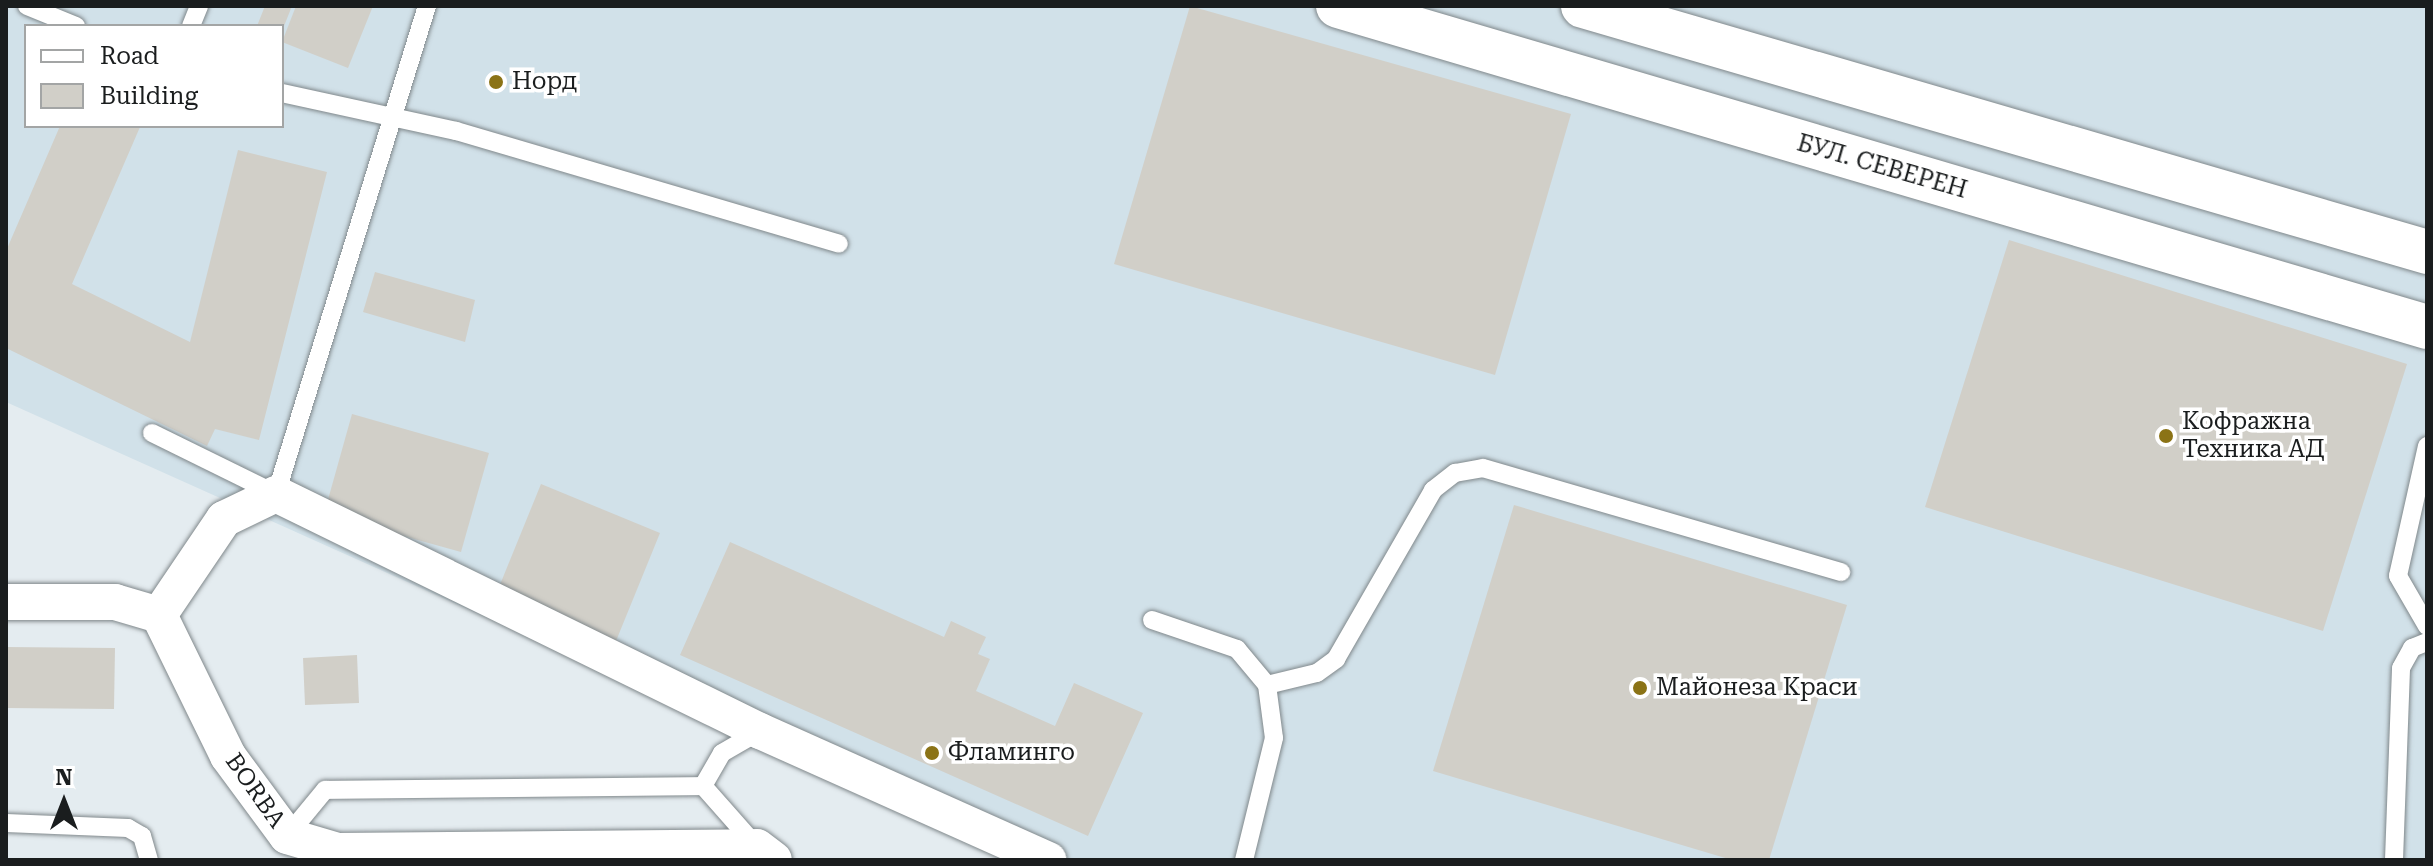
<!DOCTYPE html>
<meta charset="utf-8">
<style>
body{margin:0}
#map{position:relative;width:2433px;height:866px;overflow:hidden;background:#e4ecf0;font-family:"Roboto Serif",serif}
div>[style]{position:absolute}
.built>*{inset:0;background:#d1e1e9}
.building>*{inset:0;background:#d1cfc8}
.roads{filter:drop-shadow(0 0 2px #80888b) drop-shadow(0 0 2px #80888b)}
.lane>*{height:18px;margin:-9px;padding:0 9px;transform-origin:9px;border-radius:9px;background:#fff}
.street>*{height:36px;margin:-18px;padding:0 18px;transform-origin:18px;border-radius:18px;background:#fff}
.secondary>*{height:44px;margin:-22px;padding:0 22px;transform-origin:22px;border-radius:22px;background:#fff}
.dots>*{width:22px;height:22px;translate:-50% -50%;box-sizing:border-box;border:4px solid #fff;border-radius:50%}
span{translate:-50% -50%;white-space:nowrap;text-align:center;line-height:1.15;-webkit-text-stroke:7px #fff;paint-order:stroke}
.poi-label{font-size:24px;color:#1a1d1e}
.left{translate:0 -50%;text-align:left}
.street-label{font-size:24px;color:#1a1d1e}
.frame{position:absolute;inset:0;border:8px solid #1a1d1e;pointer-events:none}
.legend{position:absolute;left:24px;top:24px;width:260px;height:104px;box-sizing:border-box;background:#fff;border:2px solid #a3a5a5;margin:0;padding:10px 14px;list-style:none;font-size:24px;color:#1a1d1e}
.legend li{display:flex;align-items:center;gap:16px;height:40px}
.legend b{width:40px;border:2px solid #a3a5a5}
.north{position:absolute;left:24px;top:762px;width:80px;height:80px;-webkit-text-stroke:6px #fff;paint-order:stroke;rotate:0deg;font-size:22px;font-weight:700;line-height:32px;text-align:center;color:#1a1d1e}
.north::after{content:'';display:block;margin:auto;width:28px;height:36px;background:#1a1d1e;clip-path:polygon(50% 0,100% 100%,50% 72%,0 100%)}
</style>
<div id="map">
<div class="built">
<div style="clip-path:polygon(evenodd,6px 6px,2427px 6px,2427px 860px,1027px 860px,6px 402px,6px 6px,26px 26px,282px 26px,282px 126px,26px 126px,26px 26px)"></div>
</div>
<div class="building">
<div style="clip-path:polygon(265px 6px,292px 6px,284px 26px,257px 26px)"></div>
<div style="clip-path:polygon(296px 6px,373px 6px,348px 68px,282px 42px)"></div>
<div style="clip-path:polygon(1190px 6px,1571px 114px,1495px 375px,1114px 264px)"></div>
<div style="clip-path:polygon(60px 126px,140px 127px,72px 284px,190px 342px,238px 150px,327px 172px,259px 440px,215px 429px,207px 446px,6px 348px,6px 251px)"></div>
<div style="clip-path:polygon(2009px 240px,2407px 364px,2323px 631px,1925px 507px)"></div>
<div style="clip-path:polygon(375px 272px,475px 300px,465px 342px,363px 312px)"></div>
<div style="clip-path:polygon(352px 414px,489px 453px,461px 552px,324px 514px)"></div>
<div style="clip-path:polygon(541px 484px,660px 533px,616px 641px,497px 592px)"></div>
<div style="clip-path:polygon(1514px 505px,1847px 605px,1769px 860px,1732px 860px,1433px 771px)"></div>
<div style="clip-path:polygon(730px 542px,944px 637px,951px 621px,986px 637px,978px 654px,990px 659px,976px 691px,1055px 726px,1074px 683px,1143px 713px,1088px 836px,680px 655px)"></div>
<div style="clip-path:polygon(6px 647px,115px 648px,114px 709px,6px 708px)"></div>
<div style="clip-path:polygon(357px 655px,359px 703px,305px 705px,303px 658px)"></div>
</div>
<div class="roads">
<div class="lane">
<div style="left:27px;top:6px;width:53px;rotate:22.2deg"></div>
<div style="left:191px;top:26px;width:22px;rotate:-68deg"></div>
<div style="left:282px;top:93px;width:178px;rotate:12.3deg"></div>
<div style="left:456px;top:131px;width:399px;rotate:16.4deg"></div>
<div style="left:152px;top:433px;width:138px;rotate:26.2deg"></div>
<div style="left:276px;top:494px;width:511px;rotate:-72.81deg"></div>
<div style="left:2427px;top:446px;width:133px;rotate:102.6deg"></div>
<div style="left:2398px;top:576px;width:58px;rotate:59.9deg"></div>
<div style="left:1152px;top:620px;width:90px;rotate:18.8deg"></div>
<div style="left:1237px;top:649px;width:47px;rotate:50.2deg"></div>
<div style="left:1267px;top:685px;width:53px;rotate:82.5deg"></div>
<div style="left:1274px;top:738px;width:126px;rotate:103.8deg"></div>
<div style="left:1267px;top:685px;width:51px;rotate:-13.5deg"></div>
<div style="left:1317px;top:673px;width:24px;rotate:-36deg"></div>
<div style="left:1336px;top:659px;width:195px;rotate:-60.1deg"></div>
<div style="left:1433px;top:490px;width:28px;rotate:-38deg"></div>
<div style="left:1455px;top:473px;width:28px;rotate:-10deg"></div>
<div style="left:1483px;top:468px;width:373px;rotate:16.2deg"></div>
<div style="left:6px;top:823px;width:122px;rotate:2.3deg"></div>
<div style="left:128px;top:828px;width:16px;rotate:30deg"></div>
<div style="left:142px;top:836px;width:25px;rotate:74deg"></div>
<div style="left:287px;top:836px;width:60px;rotate:-50.4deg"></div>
<div style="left:325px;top:790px;width:378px;rotate:-0.6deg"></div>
<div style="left:757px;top:847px;width:81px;rotate:-131.5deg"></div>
<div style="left:703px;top:786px;width:38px;rotate:-60deg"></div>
<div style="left:722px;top:753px;width:44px;rotate:-30.1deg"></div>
<div style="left:2394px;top:860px;width:192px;rotate:-87.9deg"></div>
<div style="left:2401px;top:668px;width:23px;rotate:-61deg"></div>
<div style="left:2412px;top:648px;width:16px;rotate:-22deg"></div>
</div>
<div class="street">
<div style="left:6px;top:602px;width:109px"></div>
<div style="left:115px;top:602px;width:46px;rotate:16.5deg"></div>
<div style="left:159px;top:615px;width:157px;rotate:63.9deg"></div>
<div style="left:228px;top:756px;width:99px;rotate:53.6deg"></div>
<div style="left:287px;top:836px;width:53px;rotate:16.4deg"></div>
<div style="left:338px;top:851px;width:419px;rotate:-0.5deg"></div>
<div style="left:757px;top:847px;width:21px;rotate:37deg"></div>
<div style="left:159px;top:615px;width:116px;rotate:-55.9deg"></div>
<div style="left:224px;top:519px;width:58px;rotate:-25.7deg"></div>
<div style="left:276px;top:494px;width:539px;rotate:26.09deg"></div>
<div style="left:760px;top:731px;width:316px;rotate:24.1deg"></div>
</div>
<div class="secondary">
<div style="left:1338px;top:6px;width:1135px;rotate:16.42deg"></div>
<div style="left:1583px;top:6px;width:879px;rotate:16.25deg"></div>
</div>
</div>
<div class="dots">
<div style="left:496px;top:82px;background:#8b7316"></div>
<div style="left:2166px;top:436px;background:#8b7316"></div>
<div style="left:1640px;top:688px;background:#8b7316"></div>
<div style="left:932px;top:753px;background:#8b7316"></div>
</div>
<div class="poi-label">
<span class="left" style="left:512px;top:82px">Норд</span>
<span class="left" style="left:2182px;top:436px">Кофражна<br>Техника АД</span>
<span class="left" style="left:1656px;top:688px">Майонеза Краси</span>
<span class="left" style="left:948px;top:753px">Фламинго</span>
</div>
<div class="street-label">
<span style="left:1882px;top:167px;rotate:16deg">БУЛ. СЕВЕРЕН</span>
<span style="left:255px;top:791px;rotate:55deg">BORBA</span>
</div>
<div class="frame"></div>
<ul class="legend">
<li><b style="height:10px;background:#fff"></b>Road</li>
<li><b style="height:22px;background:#d1cfc8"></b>Building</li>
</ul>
<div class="north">N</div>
</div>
